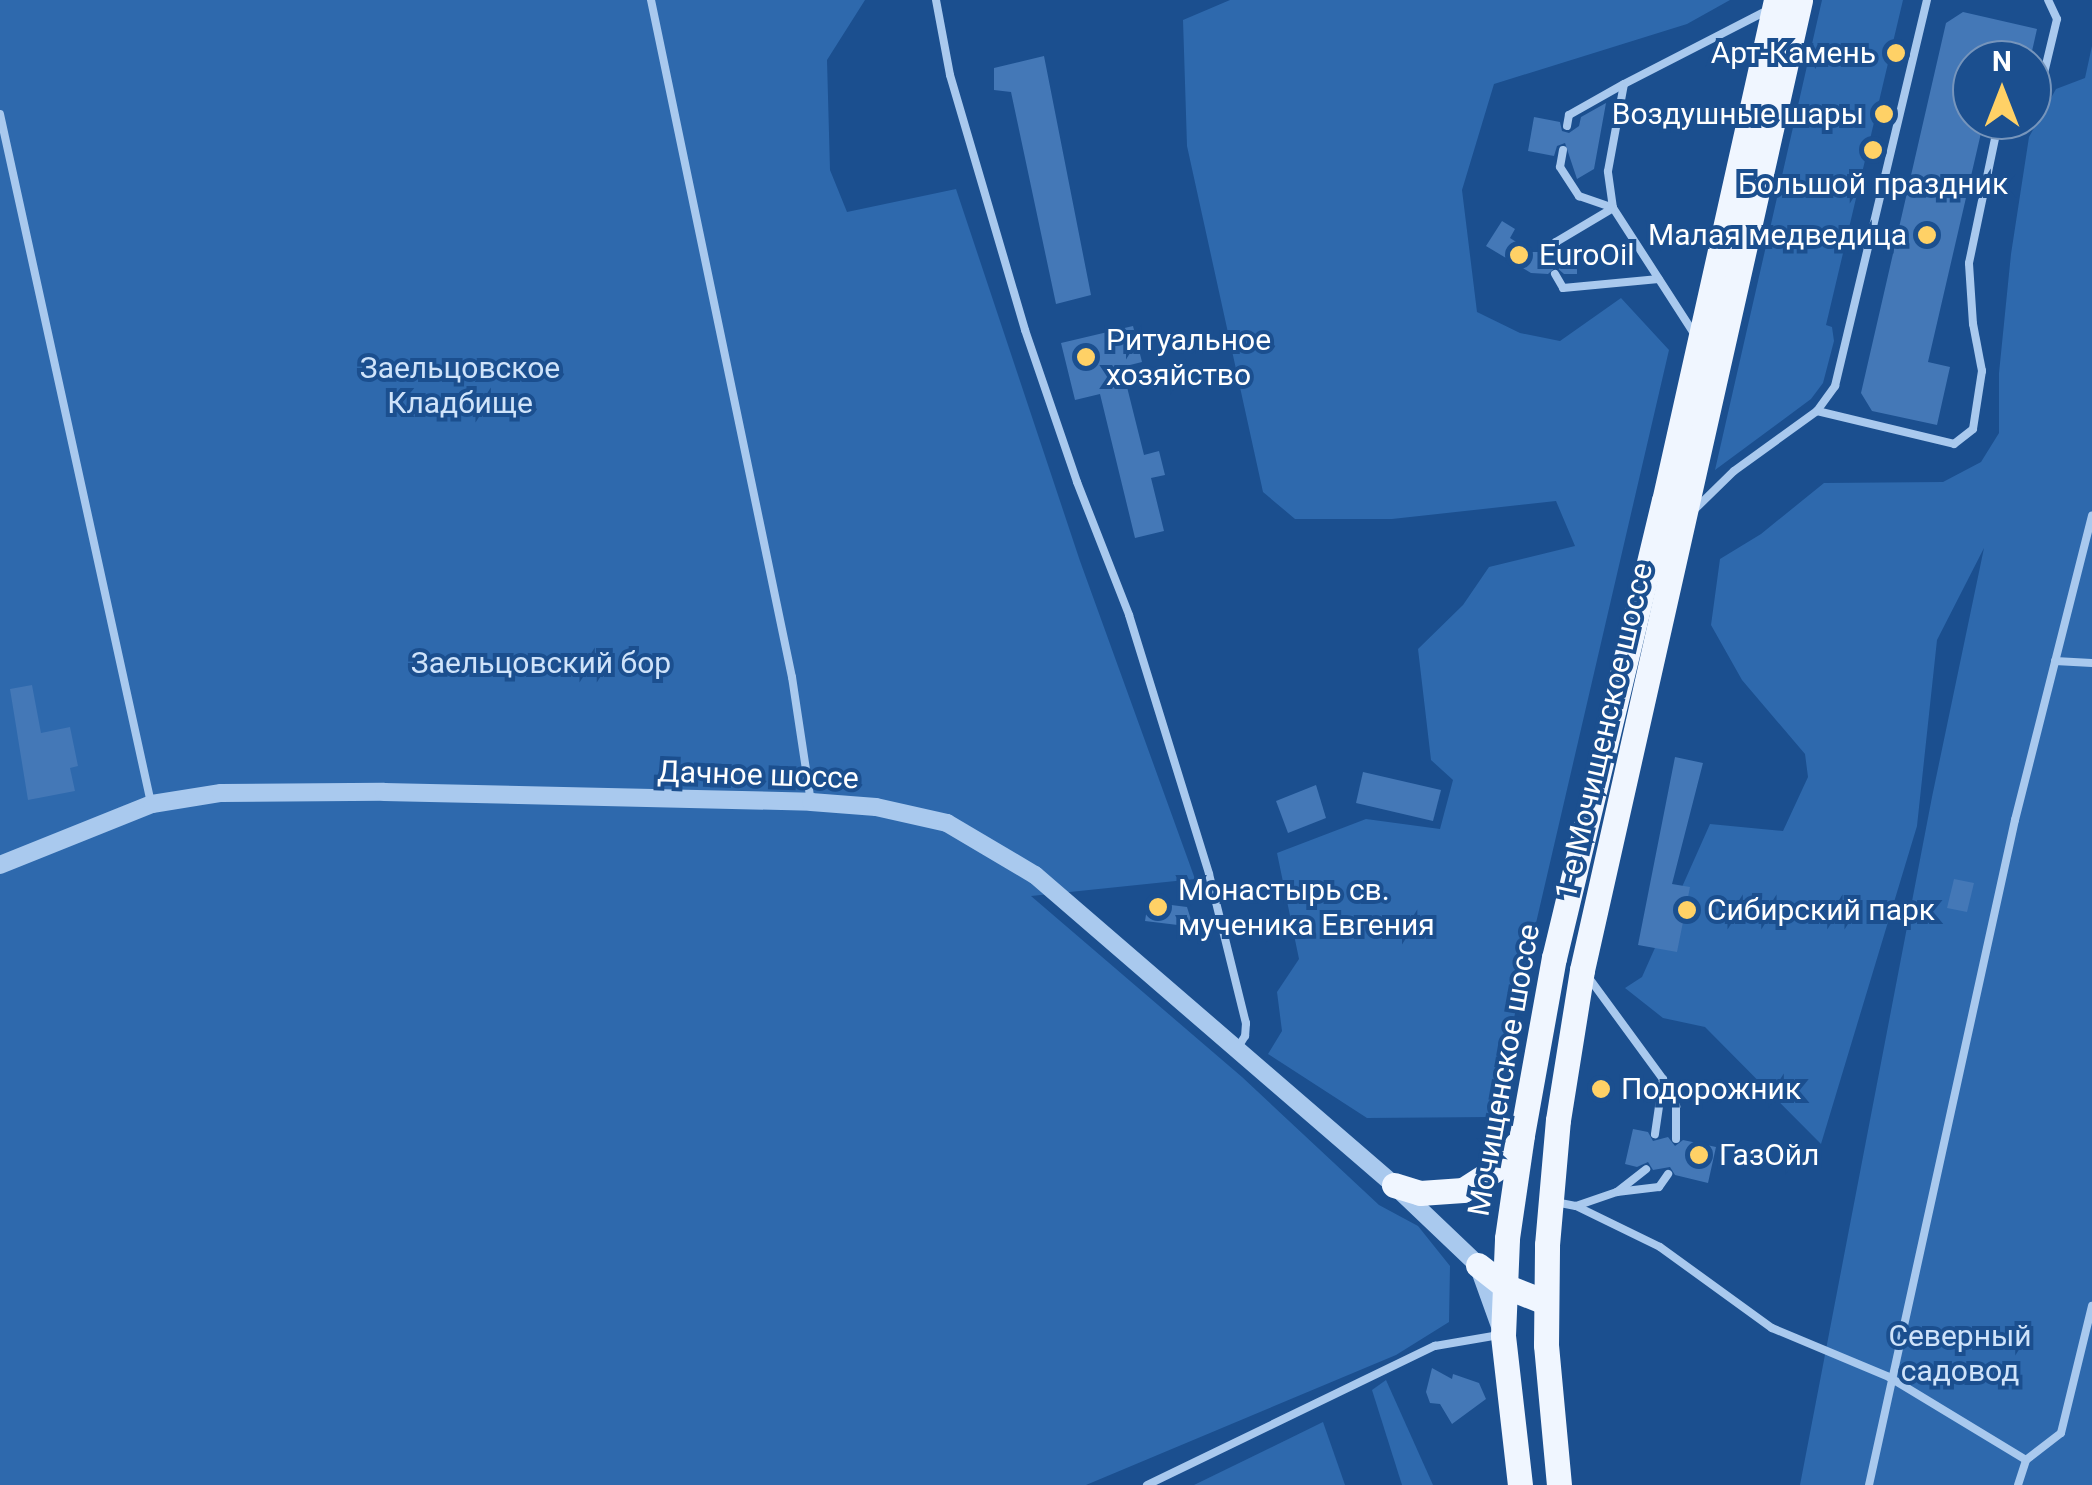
<!DOCTYPE html>
<meta charset="utf-8">
<style>
body{margin:0}
#map{position:relative;width:2092px;height:1485px;overflow:hidden;background:#1b4f8f;font-family:Roboto,sans-serif}
div>[style]{position:absolute}
.green>*{inset:0;background:#2e69ad}
.building>*{inset:0;background:#4478b7}
.service>*{height:8px;margin:-4px;padding:0 4px;transform-origin:4px;border-radius:4px;background:#a9c9ee}
.tertiary>*{height:18px;margin:-9px;padding:0 9px;transform-origin:9px;border-radius:9px;background:#a9c9ee}
.primary>*{height:25px;margin:-12.5px;padding:0 12.5px;transform-origin:12.5px;border-radius:12.5px;background:#f0f6ff}
.dots>*{width:28px;height:28px;translate:-50% -50%;box-sizing:border-box;border:5px solid #1b4f8f;border-radius:50%}
span{translate:-50% -50%;white-space:nowrap;text-align:center;line-height:1.15;-webkit-text-stroke:8px #1b4f8f;paint-order:stroke}
.poi-label{font-size:30px;color:#fff}
.right{translate:-100% -50%;text-align:right}
.left{translate:0 -50%;text-align:left}
.park-label{font-size:30px;color:#cfe3fa}
.street-label{font-size:30px;color:#fff}
.north{position:absolute;left:1952px;top:40px;width:100px;height:100px;box-sizing:border-box;background:#1b4f8f;border:2px solid #7695bc;border-radius:50%;rotate:0deg;font-size:28px;font-weight:700;line-height:40px;text-align:center;color:#fff}
.north::after{content:'';display:block;margin:auto;width:35px;height:45px;background:#ffd166;clip-path:polygon(50% 0,100% 100%,50% 72%,0 100%)}
</style>
<div id="map">
<div class="green">
<div style="clip-path:polygon(0 0,865px 0,827px 60px,830px 170px,847px 212px,956px 189px,1080px 561px,1195px 879px,1031px 896px,1242px 1077px,1379px 1205px,1418px 1226px,1450px 1266px,1449px 1322px,1396px 1355px,1086px 1485px,0 1485px)"></div>
<div style="clip-path:polygon(1230px 0,1730px 0,1687px 24px,1494px 84px,1462px 190px,1477px 312px,1520px 333px,1560px 341px,1621px 298px,1669px 350px,1491px 1117px,1367px 1118px,1268px 1054px,1282px 1031px,1277px 992px,1299px 959px,1277px 853px,1366px 819px,1440px 829px,1453px 780px,1431px 760px,1418px 649px,1463px 605px,1489px 567px,1575px 546px,1556px 501px,1392px 519px,1295px 519px,1263px 492px,1187px 146px,1183px 20px)"></div>
<div style="clip-path:polygon(1822px 0,1903px 0,1826px 325px,1832px 327px,1834px 341px,1823px 383px,1811px 399px,1715px 470px)"></div>
<div style="clip-path:polygon(2092px 46px,2092px 1485px,1800px 1485px,1932px 797px,1984px 548px,1937px 640px,1917px 826px,1821px 1144px,1705px 1027px,1663px 1018px,1625px 988px,1642px 977px,1710px 824px,1783px 831px,1808px 777px,1805px 754px,1742px 680px,1711px 625px,1720px 559px,1761px 534px,1824px 483px,1943px 482px,1981px 462px,1999px 433px,1999px 373px,2011px 254px,2029px 137px,2056px 89px,2085px 78px)"></div>
<div style="clip-path:polygon(1386px 1380px,1433px 1485px,1402px 1485px,1372px 1390px)"></div>
<div style="clip-path:polygon(1323px 1422px,1345px 1485px,1194px 1485px)"></div>
</div>
<div class="building">
<div style="clip-path:polygon(1963px 12px,2037px 29px,2030px 60px,1972px 60px,1972px 120px,1984px 120px,1928px 362px,1950px 367px,1937px 425px,1872px 411px,1861px 393px,1946px 23px)"></div>
<div style="clip-path:polygon(1044px 56px,1091px 295px,1056px 304px,1011px 92px,994px 90px,994px 68px)"></div>
<div style="clip-path:polygon(1606px 103px,1594px 169px,1577px 179px,1565px 143px,1557px 146px,1554px 156px,1528px 151px,1534px 117px,1560px 122px,1562px 131px,1569px 133px,1579px 126px,1581px 117px)"></div>
<div style="clip-path:polygon(1502px 221px,1515px 229px,1510px 238px,1532px 252px,1549px 252px,1555px 259px,1563px 253px,1577px 253px,1577px 274px,1564px 274px,1556px 267px,1548px 274px,1531px 273px,1486px 246px)"></div>
<div style="clip-path:polygon(1133px 326px,1142px 362px,1122px 367px,1144px 455px,1159px 451px,1165px 475px,1151px 478px,1164px 531px,1135px 538px,1100px 394px,1075px 400px,1061px 343px)"></div>
<div style="clip-path:polygon(32px 685px,41px 733px,70px 727px,78px 766px,70px 768px,75px 791px,28px 800px,10px 689px)"></div>
<div style="clip-path:polygon(1675px 757px,1703px 763px,1672px 884px,1690px 887px,1677px 952px,1638px 945px)"></div>
<div style="clip-path:polygon(1363px 772px,1441px 790px,1433px 821px,1356px 803px)"></div>
<div style="clip-path:polygon(1316px 785px,1326px 818px,1288px 833px,1276px 801px)"></div>
<div style="clip-path:polygon(1954px 879px,1974px 883px,1967px 912px,1947px 908px)"></div>
<div style="clip-path:polygon(1148px 902px,1187px 907px,1192px 923px,1186px 926px,1145px 921px)"></div>
<div style="clip-path:polygon(1633px 1129px,1648px 1132px,1653px 1141px,1668px 1137px,1675px 1146px,1683px 1140px,1716px 1147px,1708px 1183px,1675px 1175px,1670px 1167px,1653px 1170px,1648px 1162px,1637px 1167px,1625px 1164px)"></div>
<div style="clip-path:polygon(1432px 1368px,1452px 1379px,1453px 1374px,1479px 1383px,1486px 1399px,1452px 1424px,1440px 1404px,1430px 1403px,1426px 1392px)"></div>
</div>
<div class="service">
<div style="left:651px;top:0;width:692px;rotate:78.24deg"></div>
<div style="left:792px;top:677px;width:126px;rotate:81.4deg"></div>
<div style="left:936px;top:0;width:76px;rotate:79.4deg"></div>
<div style="left:950px;top:75px;width:266px;rotate:73.6deg"></div>
<div style="left:1025px;top:330px;width:161px;rotate:71.1deg"></div>
<div style="left:1077px;top:482px;width:143px;rotate:68.6deg"></div>
<div style="left:1129px;top:615px;width:271px;rotate:72.8deg"></div>
<div style="left:1209px;top:874px;width:154px;rotate:76.1deg"></div>
<div style="left:1246px;top:1023px;width:13px;rotate:94deg"></div>
<div style="left:1245px;top:1036px;width:13px;rotate:122deg"></div>
<div style="left:2032px;top:98px;width:8px;rotate:-30deg"></div>
<div style="left:2039px;top:94px;width:77px;rotate:-76.5deg"></div>
<div style="left:2057px;top:19px;width:21px;rotate:-115deg"></div>
<div style="left:0;top:114px;width:705px;rotate:77.64deg"></div>
<div style="left:1567px;top:126px;width:11px;rotate:-80deg"></div>
<div style="left:1569px;top:115px;width:63px;rotate:-29.4deg"></div>
<div style="left:1563px;top:150px;width:17px;rotate:100deg"></div>
<div style="left:1560px;top:167px;width:35px;rotate:57deg"></div>
<div style="left:1579px;top:196px;width:36px;rotate:19deg"></div>
<div style="left:1556px;top:252px;width:10px;rotate:-90deg"></div>
<div style="left:1556px;top:242px;width:66px;rotate:-30.8deg"></div>
<div style="left:1555px;top:274px;width:16px;rotate:60deg"></div>
<div style="left:1563px;top:288px;width:96px;rotate:-5.4deg"></div>
<div style="left:1695px;top:335px;width:151px;rotate:-122.8deg"></div>
<div style="left:1613px;top:208px;width:37px;rotate:-98deg"></div>
<div style="left:1608px;top:171px;width:88px;rotate:-79.6deg"></div>
<div style="left:1624px;top:84px;width:160px;rotate:-27.2deg"></div>
<div style="left:1817px;top:411px;width:141px;rotate:13.5deg"></div>
<div style="left:1954px;top:444px;width:24px;rotate:-38deg"></div>
<div style="left:1973px;top:429px;width:59px;rotate:-81.2deg"></div>
<div style="left:1982px;top:371px;width:48px;rotate:-100.8deg"></div>
<div style="left:1973px;top:324px;width:61px;rotate:-93.8deg"></div>
<div style="left:1969px;top:263px;width:146px;rotate:-78.2deg"></div>
<div style="left:1693px;top:511px;width:57px;rotate:-44.3deg"></div>
<div style="left:1734px;top:471px;width:102px;rotate:-35.9deg"></div>
<div style="left:1817px;top:411px;width:31px;rotate:-54deg"></div>
<div style="left:1835px;top:386px;width:397px;rotate:-76.6deg"></div>
<div style="left:2055px;top:661px;width:37px;rotate:3deg"></div>
<div style="left:1589px;top:978px;width:125px;rotate:53.8deg"></div>
<div style="left:1663px;top:1079px;width:56px;rotate:98.3deg"></div>
<div style="left:1664px;top:1081px;width:28px;rotate:64deg"></div>
<div style="left:1676px;top:1106px;width:33px;rotate:90deg"></div>
<div style="left:1617px;top:1192px;width:42px;rotate:-6.8deg"></div>
<div style="left:1659px;top:1187px;width:16px;rotate:-55deg"></div>
<div style="left:1555px;top:1202px;width:21px;rotate:11deg"></div>
<div style="left:1576px;top:1206px;width:93px;rotate:26deg"></div>
<div style="left:1660px;top:1247px;width:138px;rotate:35.9deg"></div>
<div style="left:1772px;top:1328px;width:127px;rotate:22.7deg"></div>
<div style="left:1889px;top:1377px;width:160px;rotate:31.2deg"></div>
<div style="left:1576px;top:1206px;width:43px;rotate:-18.9deg"></div>
<div style="left:1617px;top:1192px;width:37px;rotate:-38deg"></div>
<div style="left:1147px;top:1485px;width:320px;rotate:-25.8deg"></div>
<div style="left:1435px;top:1346px;width:65px;rotate:-9.8deg"></div>
<div style="left:1869px;top:1485px;width:681px;rotate:-77.62deg"></div>
<div style="left:2015px;top:820px;width:314px;rotate:-75.8deg"></div>
<div style="left:2018px;top:1485px;width:26px;rotate:-72deg"></div>
<div style="left:2026px;top:1460px;width:44px;rotate:-37.6deg"></div>
<div style="left:2061px;top:1433px;width:131px;rotate:-76.3deg"></div>
</div>
<div class="tertiary">
<div style="left:0;top:865px;width:164px;rotate:-21.9deg"></div>
<div style="left:152px;top:804px;width:70px;rotate:-9.1deg"></div>
<div style="left:221px;top:793px;width:163px;rotate:-0.4deg"></div>
<div style="left:384px;top:792px;width:427px;rotate:1.3deg"></div>
<div style="left:811px;top:802px;width:65px;rotate:4.4deg"></div>
<div style="left:876px;top:807px;width:73px;rotate:12.7deg"></div>
<div style="left:947px;top:823px;width:102px;rotate:30.6deg"></div>
<div style="left:1035px;top:875px;width:474px;rotate:40.8deg"></div>
<div style="left:1394px;top:1185px;width:116px;rotate:43.6deg"></div>
<div style="left:1478px;top:1265px;width:65px;rotate:70.2deg"></div>
</div>
<div class="primary">
<div style="left:1394px;top:1185px;width:27px;rotate:17deg"></div>
<div style="left:1420px;top:1193px;width:43px;rotate:-4deg"></div>
<div style="left:1463px;top:1190px;width:50px;rotate:-32.7deg"></div>
<div style="left:1505px;top:1163px;width:22px;rotate:-58deg"></div>
<div style="left:1478px;top:1265px;width:34px;rotate:38deg"></div>
<div style="left:1505px;top:1286px;width:43px;rotate:21.8deg"></div>
<div style="left:1520px;top:1485px;width:151px;rotate:-96.5deg"></div>
<div style="left:1503px;top:1335px;width:97px;rotate:-87.6deg"></div>
<div style="left:1507px;top:1238px;width:104px;rotate:-81.7deg"></div>
<div style="left:1522px;top:1135px;width:180px;rotate:-79.8deg"></div>
<div style="left:1554px;top:958px;width:470px;rotate:-76.5deg"></div>
<div style="left:1664px;top:501px;width:513px;rotate:-77.4deg"></div>
<div style="left:1559px;top:1485px;width:141px;rotate:-95.3deg"></div>
<div style="left:1546px;top:1345px;width:100px;rotate:-89.4deg"></div>
<div style="left:1547px;top:1245px;width:125px;rotate:-85deg"></div>
<div style="left:1558px;top:1120px;width:152px;rotate:-80.9deg"></div>
<div style="left:1582px;top:970px;width:994px;rotate:-77.33deg"></div>
</div>
<div class="dots">
<div style="left:1896px;top:53px;background:#ffd166"></div>
<div style="left:1884px;top:114px;background:#ffd166"></div>
<div style="left:1873px;top:150px;background:#ffd166"></div>
<div style="left:1927px;top:235px;background:#ffd166"></div>
<div style="left:1519px;top:255px;background:#ffd166"></div>
<div style="left:1086px;top:357px;background:#ffd166"></div>
<div style="left:1158px;top:907px;background:#ffd166"></div>
<div style="left:1687px;top:910px;background:#ffd166"></div>
<div style="left:1601px;top:1089px;background:#ffd166"></div>
<div style="left:1699px;top:1155px;background:#ffd166"></div>
</div>
<div class="poi-label">
<span class="right" style="left:1876px;top:53px">Арт-Камень</span>
<span class="right" style="left:1864px;top:114px">Воздушные шары</span>
<span style="left:1873px;top:184px">Большой праздник</span>
<span class="right" style="left:1907px;top:235px">Малая медведица</span>
<span class="left" style="left:1539px;top:255px">EuroOil</span>
<span class="left" style="left:1106px;top:357px">Ритуальное<br>хозяйство</span>
<span class="left" style="left:1178px;top:907px">Монастырь св.<br>мученика Евгения</span>
<span class="left" style="left:1707px;top:910px">Сибирский парк</span>
<span class="left" style="left:1621px;top:1089px">Подорожник</span>
<span class="left" style="left:1719px;top:1155px">ГазОйл</span>
</div>
<div class="park-label">
<span style="left:460px;top:385px">Заельцовское<br>Кладбище</span>
<span style="left:541px;top:663px">Заельцовский бор</span>
<span style="left:1960px;top:1353px">Северный<br>садовод</span>
</div>
<div class="street-label">
<span style="left:1604px;top:731px;rotate:-77deg">1-е Мочищенское шоссе</span>
<span style="left:758px;top:775px;rotate:2deg">Дачное шоссе</span>
<span style="left:1504px;top:1070px;rotate:-80deg">Мочищенское шоссе</span>
</div>
<div class="north">N</div>
</div>
